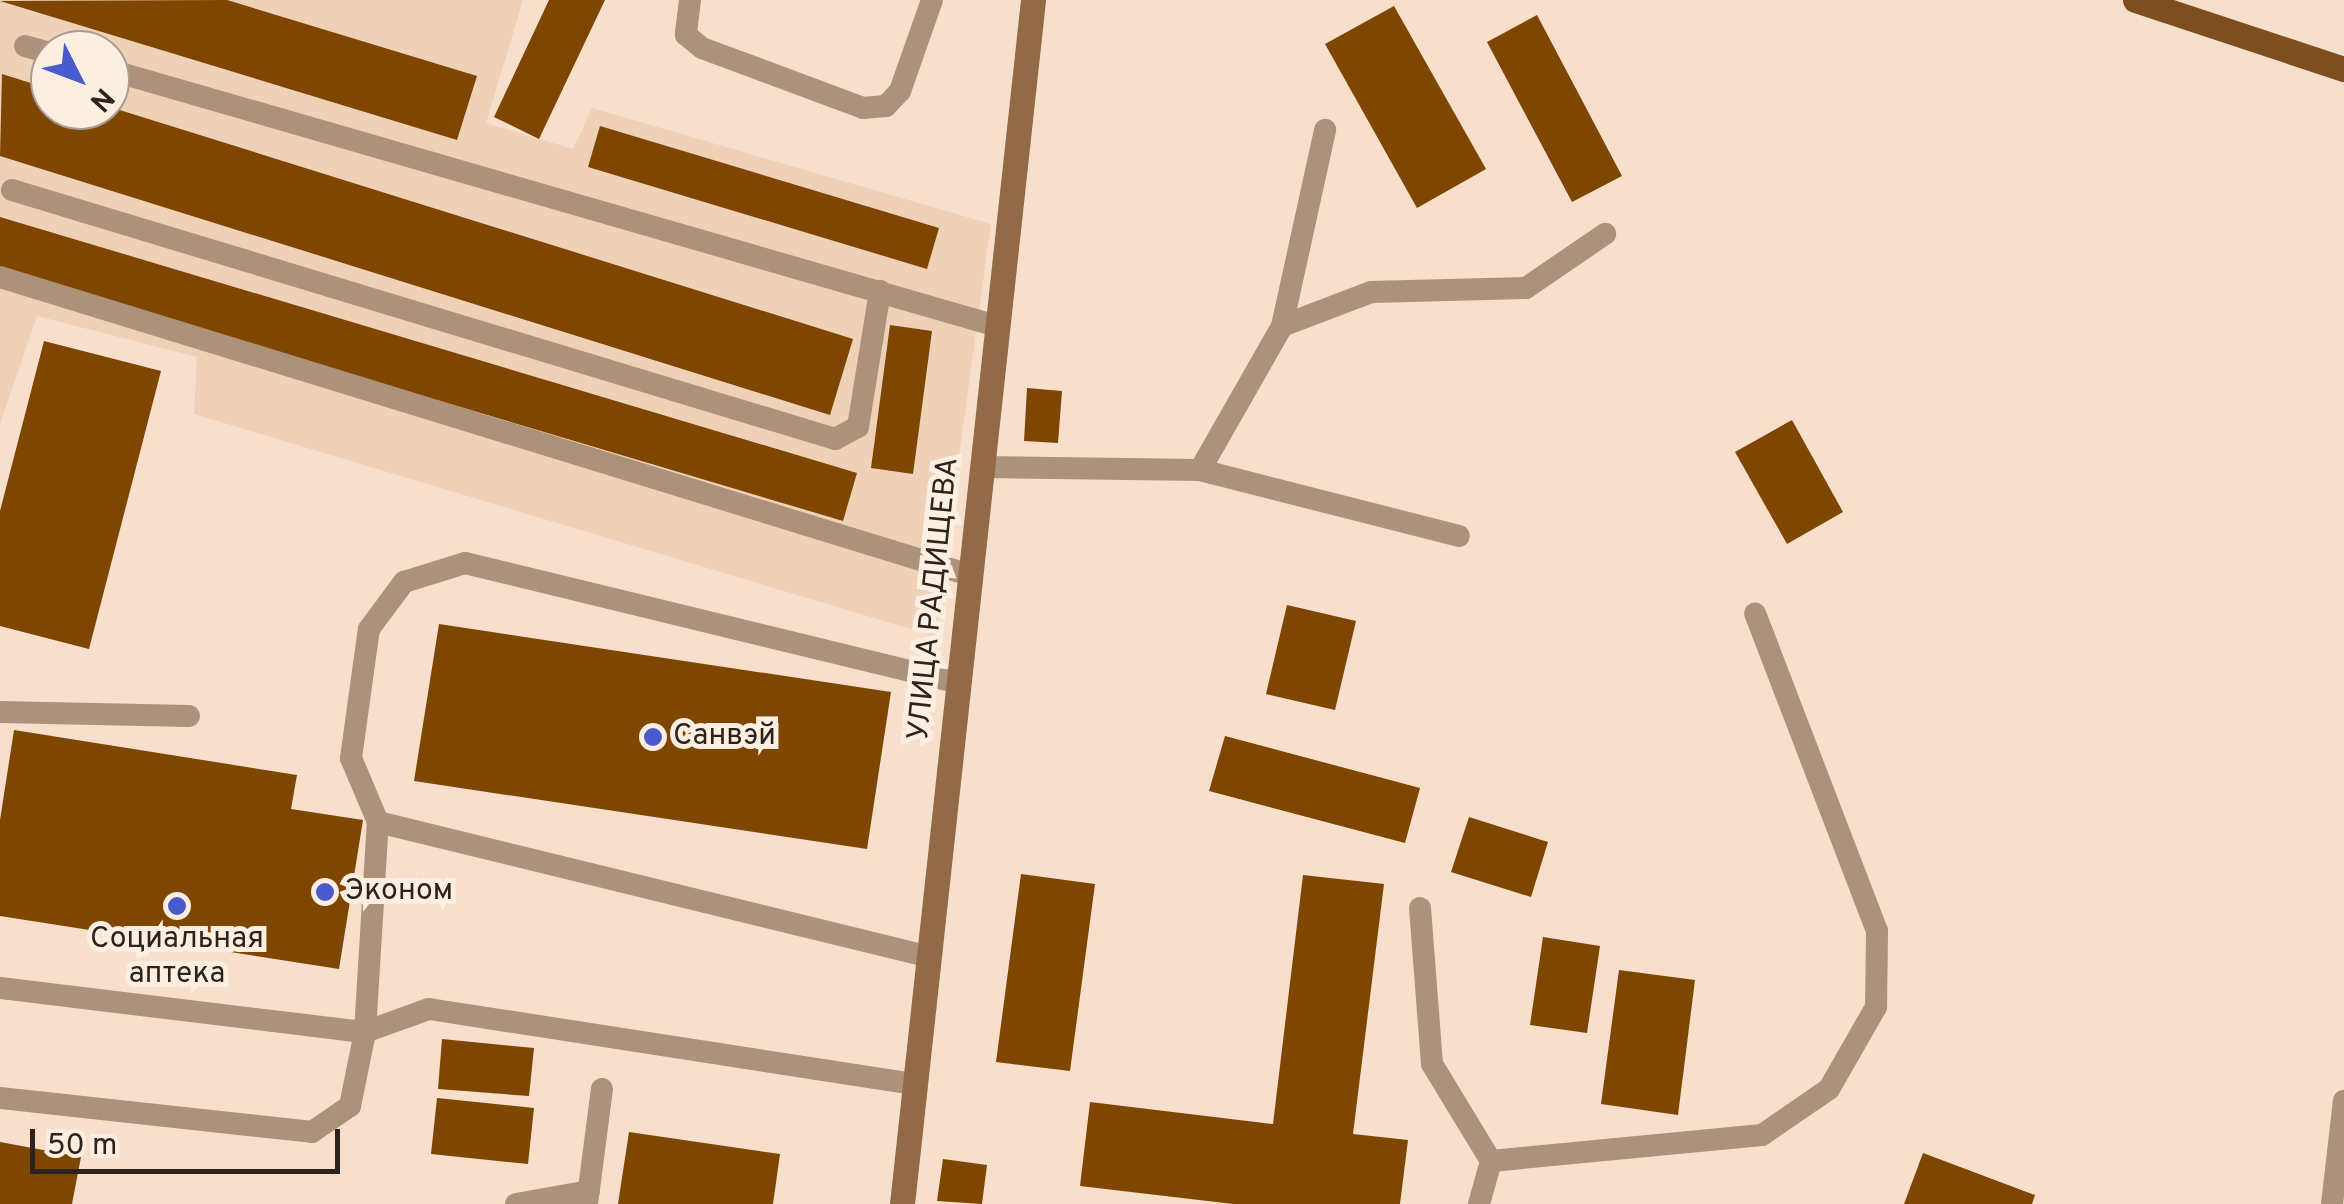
<!DOCTYPE html>
<meta charset="utf-8">
<style>
body{margin:0}
#map{position:relative;width:2344px;height:1204px;overflow:hidden;background:#f7dfcb;font-family:Overpass,sans-serif}
div>[style]{position:absolute}
.built>*{inset:0;background:#eed1b7}
.building>*{inset:0;background:#7e4600}
.lane>*{height:22px;margin:-11px;padding:0 11px;transform-origin:11px;border-radius:11px;background:#ad927b}
.secondary>*{height:25px;margin:-12.5px;padding:0 12.5px;transform-origin:12.5px;border-radius:12.5px;background:#926a47}
.primary>*{height:25px;margin:-12.5px;padding:0 12.5px;transform-origin:12.5px;border-radius:12.5px;background:#7d4e1f}
.dots>*{width:28px;height:28px;translate:-50% -50%;box-sizing:border-box;border:5px solid #fdeee2;border-radius:50%}
span{translate:-50% -50%;white-space:nowrap;text-align:center;line-height:1.15;-webkit-text-stroke:10px #fdeee2;paint-order:stroke}
.street-label{font-size:30px;color:#2c231c}
.poi-label{font-size:30px;color:#2c231c}
.left{translate:0 -50%;text-align:left}
.north{position:absolute;left:30px;top:30px;width:100px;height:100px;box-sizing:border-box;background:#fdeee2;border:2px solid #a99d93;border-radius:50%;rotate:132deg;font-size:28px;font-weight:700;line-height:40px;text-align:center;color:#2c231c}
.north::after{content:'';display:block;margin:auto;width:35px;height:45px;background:#495acf;clip-path:polygon(50% 0,100% 100%,50% 72%,0 100%)}
.scale{position:absolute;left:30px;top:1129px;width:310px;height:45px;box-sizing:border-box;border:5px solid #2c231c;border-top:0;padding-left:12px;font-size:30px;line-height:35px;white-space:nowrap;color:#2c231c;-webkit-text-stroke:8px #fdeee2;paint-order:stroke}
</style>
<div id="map">
<div class="built">
<div style="clip-path:polygon(evenodd,0 0,523px 0,486px 123px,573px 149px,592px 108px,991px 224px,934px 636px,194px 414px,197px 357px,37px 316px,0 424px,0 0,50px 50px,110px 50px,110px 110px,50px 110px,50px 50px)"></div>
</div>
<div class="building">
<div style="clip-path:polygon(227px 0,477px 76px,457px 140px,0 1px)"></div>
<div style="clip-path:polygon(549px 0,605px 0,539px 139px,494px 117px)"></div>
<div style="clip-path:polygon(1394px 6px,1486px 169px,1417px 208px,1325px 44px)"></div>
<div style="clip-path:polygon(1537px 15px,1622px 176px,1572px 202px,1487px 42px)"></div>
<div style="clip-path:polygon(2px 74px,50px 89px,50px 110px,110px 107px,853px 339px,830px 415px,0 156px)"></div>
<div style="clip-path:polygon(600px 126px,939px 228px,927px 269px,588px 167px)"></div>
<div style="clip-path:polygon(0 217px,857px 473px,843px 521px,0 270px)"></div>
<div style="clip-path:polygon(890px 325px,932px 331px,913px 474px,871px 468px)"></div>
<div style="clip-path:polygon(44px 341px,161px 371px,89px 649px,0 626px,0 511px)"></div>
<div style="clip-path:polygon(1027px 388px,1062px 391px,1058px 443px,1024px 441px)"></div>
<div style="clip-path:polygon(1792px 420px,1843px 512px,1787px 544px,1735px 452px)"></div>
<div style="clip-path:polygon(1287px 605px,1356px 621px,1335px 710px,1266px 694px)"></div>
<div style="clip-path:polygon(439px 624px,891px 692px,867px 849px,414px 781px)"></div>
<div style="clip-path:polygon(14px 730px,297px 775px,291px 809px,363px 820px,339px 969px,0 916px,0 820px)"></div>
<div style="clip-path:polygon(1225px 736px,1420px 788px,1405px 843px,1209px 791px)"></div>
<div style="clip-path:polygon(1469px 817px,1548px 842px,1531px 897px,1451px 872px)"></div>
<div style="clip-path:polygon(1021px 874px,1095px 884px,1070px 1071px,996px 1062px)"></div>
<div style="clip-path:polygon(1303px 875px,1384px 884px,1353px 1134px,1408px 1140px,1400px 1204px,1233px 1204px,1080px 1186px,1090px 1102px,1273px 1124px)"></div>
<div style="clip-path:polygon(1543px 937px,1600px 946px,1587px 1033px,1530px 1025px)"></div>
<div style="clip-path:polygon(1619px 970px,1695px 980px,1678px 1115px,1601px 1104px)"></div>
<div style="clip-path:polygon(442px 1039px,534px 1048px,529px 1096px,438px 1089px)"></div>
<div style="clip-path:polygon(437px 1098px,534px 1108px,528px 1164px,431px 1154px)"></div>
<div style="clip-path:polygon(629px 1132px,780px 1154px,773px 1204px,618px 1204px)"></div>
<div style="clip-path:polygon(0 1142px,81px 1157px,72px 1204px,0 1204px)"></div>
<div style="clip-path:polygon(1923px 1153px,2035px 1195px,2032px 1204px,1904px 1204px)"></div>
<div style="clip-path:polygon(943px 1159px,987px 1165px,982px 1204px,937px 1201px)"></div>
</div>
<div class="lane">
<div style="left:690px;top:0;width:35px;rotate:97deg"></div>
<div style="left:686px;top:35px;width:21px;rotate:39deg"></div>
<div style="left:702px;top:48px;width:172px;rotate:20.4deg"></div>
<div style="left:863px;top:108px;width:23px;rotate:-5deg"></div>
<div style="left:886px;top:106px;width:21px;rotate:-47deg"></div>
<div style="left:900px;top:91px;width:96px;rotate:-70.6deg"></div>
<div style="left:25px;top:46px;width:26px;rotate:16deg"></div>
<div style="left:110px;top:70px;width:923px;rotate:16.1deg"></div>
<div style="left:12px;top:190px;width:860px;rotate:16.83deg"></div>
<div style="left:835px;top:439px;width:26px;rotate:-28deg"></div>
<div style="left:858px;top:427px;width:138px;rotate:-80.8deg"></div>
<div style="left:0;top:277px;width:1015px;rotate:17.08deg"></div>
<div style="left:1282px;top:326px;width:95px;rotate:-20.9deg"></div>
<div style="left:1371px;top:292px;width:155px;rotate:-1.5deg"></div>
<div style="left:1526px;top:288px;width:96px;rotate:-34.4deg"></div>
<div style="left:982px;top:467px;width:218px;rotate:0.8deg"></div>
<div style="left:1200px;top:470px;width:166px;rotate:-60.3deg"></div>
<div style="left:1282px;top:326px;width:201px;rotate:-77.6deg"></div>
<div style="left:1200px;top:470px;width:267px;rotate:14.3deg"></div>
<div style="left:0;top:712px;width:189px;rotate:1.2deg"></div>
<div style="left:378px;top:822px;width:568px;rotate:13.74deg"></div>
<div style="left:1420px;top:908px;width:156px;rotate:85.6deg"></div>
<div style="left:1432px;top:1064px;width:114px;rotate:58.7deg"></div>
<div style="left:1491px;top:1161px;width:45px;rotate:105.6deg"></div>
<div style="left:0;top:988px;width:368px;rotate:6.9deg"></div>
<div style="left:365px;top:1032px;width:210px;rotate:-86.5deg"></div>
<div style="left:378px;top:822px;width:69px;rotate:-112.9deg"></div>
<div style="left:351px;top:758px;width:130px;rotate:-82.1deg"></div>
<div style="left:369px;top:629px;width:59px;rotate:-53.3deg"></div>
<div style="left:404px;top:582px;width:64px;rotate:-17.3deg"></div>
<div style="left:465px;top:563px;width:508px;rotate:13.65deg"></div>
<div style="left:0;top:1098px;width:314px;rotate:6.2deg"></div>
<div style="left:312px;top:1132px;width:46px;rotate:-34.4deg"></div>
<div style="left:350px;top:1106px;width:76px;rotate:-78.5deg"></div>
<div style="left:365px;top:1032px;width:68px;rotate:-19.8deg"></div>
<div style="left:429px;top:1009px;width:493px;rotate:8.8deg"></div>
<div style="left:1491px;top:1161px;width:272px;rotate:-5.5deg"></div>
<div style="left:1762px;top:1135px;width:81px;rotate:-34.5deg"></div>
<div style="left:1829px;top:1089px;width:95px;rotate:-60.2deg"></div>
<div style="left:1876px;top:1007px;width:76px;rotate:-89.2deg"></div>
<div style="left:1877px;top:931px;width:340px;rotate:-111deg"></div>
<div style="left:516px;top:1204px;width:74px;rotate:-10.1deg"></div>
<div style="left:587px;top:1204px;width:116px;rotate:-82.6deg"></div>
<div style="left:2332px;top:1204px;width:104px;rotate:-83.4deg"></div>
</div>
<div class="secondary">
<div style="left:902px;top:1204px;width:1211px;rotate:-83.79deg"></div>
</div>
<div class="primary">
<div style="left:2135px;top:0;width:220px;rotate:18.3deg"></div>
</div>
<div class="dots">
<div style="left:653px;top:737px;background:#495acf"></div>
<div style="left:325px;top:892px;background:#495acf"></div>
<div style="left:177px;top:906px;background:#495acf"></div>
</div>
<div class="street-label">
<span style="left:935px;top:599px;rotate:-84deg">УЛИЦА РАДИЩЕВА</span>
</div>
<div class="poi-label">
<span class="left" style="left:673px;top:737px">Санвэй</span>
<span class="left" style="left:345px;top:892px">Эконом</span>
<span style="left:177px;top:957px">Социальная<br>аптека</span>
</div>
<div class="north">N</div>
<div class="scale">50 m</div>
</div>
